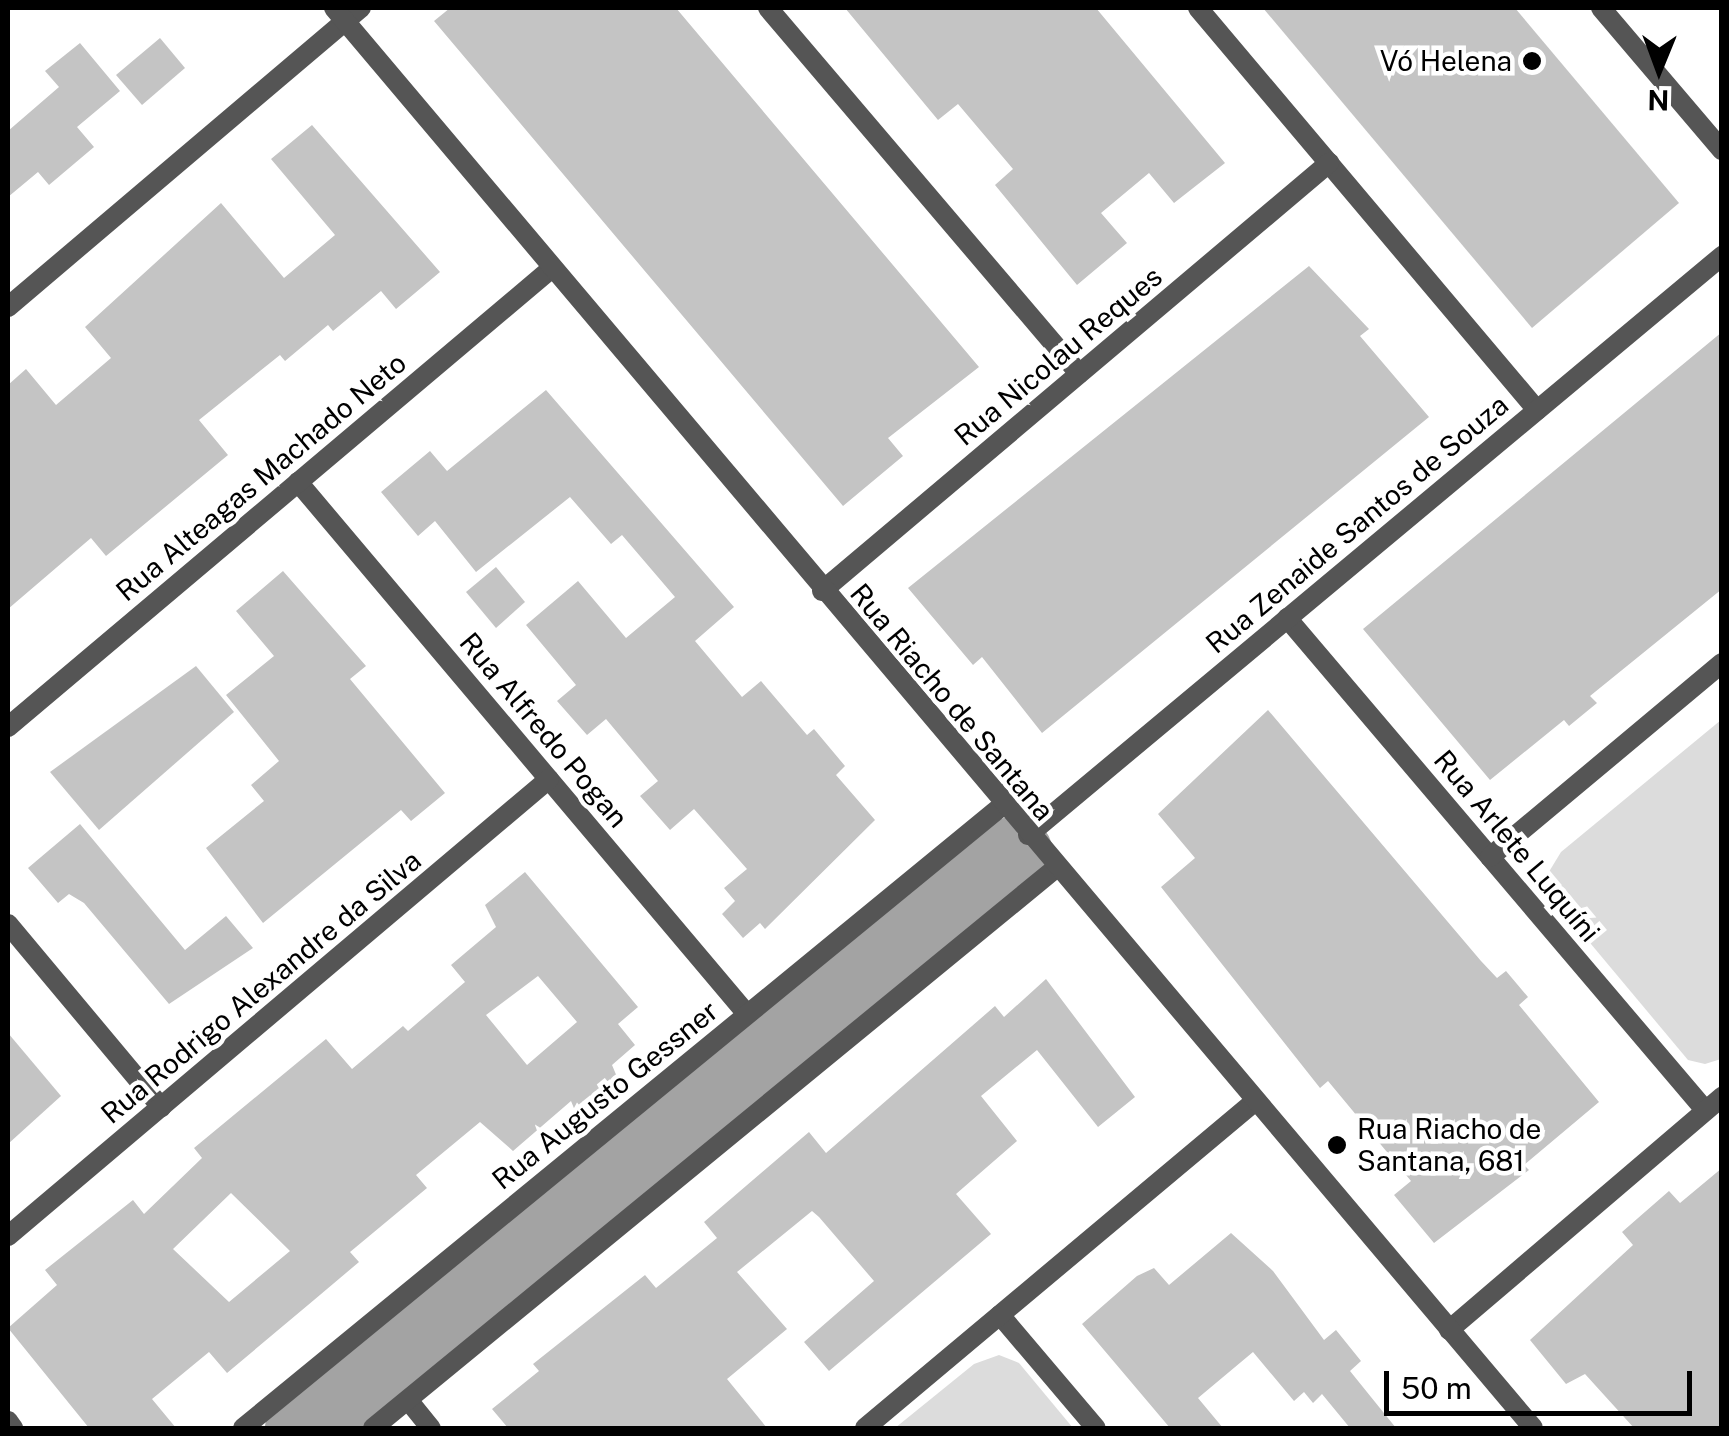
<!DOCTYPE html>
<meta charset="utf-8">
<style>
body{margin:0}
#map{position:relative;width:1729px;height:1436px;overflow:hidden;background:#fff;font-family:"Public Sans",sans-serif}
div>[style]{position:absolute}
.green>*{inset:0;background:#dcdcdc}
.river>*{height:75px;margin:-37.5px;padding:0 37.5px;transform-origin:37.5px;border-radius:37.5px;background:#a3a3a3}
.building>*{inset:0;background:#c4c4c4}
.minor>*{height:20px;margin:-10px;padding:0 10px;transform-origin:10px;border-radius:10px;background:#555}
.tertiary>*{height:20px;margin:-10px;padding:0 10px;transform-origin:10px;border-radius:10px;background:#555}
.dots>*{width:28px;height:28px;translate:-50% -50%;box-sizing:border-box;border:5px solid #fff;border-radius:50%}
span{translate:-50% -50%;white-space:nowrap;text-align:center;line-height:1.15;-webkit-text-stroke:9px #fff;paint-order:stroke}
.poi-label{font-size:28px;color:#000}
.right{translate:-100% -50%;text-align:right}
.left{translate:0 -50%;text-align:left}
.street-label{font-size:28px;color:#000}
.frame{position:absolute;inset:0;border:10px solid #000;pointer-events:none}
.north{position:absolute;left:1609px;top:20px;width:100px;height:100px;-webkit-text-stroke:8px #fff;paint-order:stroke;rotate:181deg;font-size:28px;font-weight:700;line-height:40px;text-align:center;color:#000}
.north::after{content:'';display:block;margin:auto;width:35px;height:45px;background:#000;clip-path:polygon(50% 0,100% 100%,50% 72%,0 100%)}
.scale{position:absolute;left:1384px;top:1371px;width:308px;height:45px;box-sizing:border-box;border:5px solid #000;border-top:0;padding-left:12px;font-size:30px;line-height:35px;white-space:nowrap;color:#000;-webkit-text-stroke:8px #fff;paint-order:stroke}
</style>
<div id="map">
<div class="green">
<div style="clip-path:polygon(1721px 720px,1721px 1059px,1705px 1064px,1688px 1060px,1555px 901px,1547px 875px,1561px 852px)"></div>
<div style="clip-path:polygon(999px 1355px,1019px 1363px,1073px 1428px,895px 1428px,974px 1364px)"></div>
</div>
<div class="river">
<div style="left:302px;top:1428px;width:916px;rotate:-38.88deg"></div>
</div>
<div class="building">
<div style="clip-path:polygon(450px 8px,676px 8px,979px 367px,888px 438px,903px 456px,843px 506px,434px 21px)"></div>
<div style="clip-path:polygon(845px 8px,1096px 8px,1225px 163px,1174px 203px,1149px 173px,1101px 213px,1127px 243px,1077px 285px,995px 185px,1013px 169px,958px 104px,938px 120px)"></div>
<div style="clip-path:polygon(1263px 8px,1515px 8px,1679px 203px,1532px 328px)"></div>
<div style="clip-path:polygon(160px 38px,185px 68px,142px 105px,116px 75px)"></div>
<div style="clip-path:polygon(80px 43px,120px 91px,77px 127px,94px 147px,49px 185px,38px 172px,8px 197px,8px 131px,59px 87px,45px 71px)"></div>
<div style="clip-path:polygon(312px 125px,440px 272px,396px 309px,381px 291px,333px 331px,328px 325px,285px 361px,280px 355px,199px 420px,228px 455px,106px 556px,91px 538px,8px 609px,8px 385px,26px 369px,56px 405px,111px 358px,85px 327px,221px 203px,284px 278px,335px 235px,271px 159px)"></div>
<div style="clip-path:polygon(1309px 266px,1369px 329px,1360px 336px,1429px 417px,1042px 733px,982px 657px,973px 665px,908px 588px)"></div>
<div style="clip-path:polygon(1722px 332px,1722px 589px,1590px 696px,1597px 703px,1569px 726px,1564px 720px,1490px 780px,1363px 629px)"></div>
<div style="clip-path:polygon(546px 390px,734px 607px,695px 641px,742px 697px,761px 681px,807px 735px,814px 729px,845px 766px,836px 775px,875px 820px,765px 929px,760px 923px,743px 938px,722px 914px,735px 901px,724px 888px,747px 869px,694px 809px,670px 830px,640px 796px,658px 781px,606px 719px,587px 735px,557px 701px,576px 685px,526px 625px,578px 581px,626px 638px,675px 597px,622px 535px,611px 544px,570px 497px,476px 572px,435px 521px,418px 536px,381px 492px,430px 451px,447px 471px)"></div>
<div style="clip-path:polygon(496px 567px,525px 602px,496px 628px,466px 592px)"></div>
<div style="clip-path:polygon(283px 571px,366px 666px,350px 679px,445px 793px,411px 821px,401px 810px,263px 923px,206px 848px,264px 801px,251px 785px,279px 761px,226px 695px,274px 656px,236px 611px)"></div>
<div style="clip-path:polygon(196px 666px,234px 712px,99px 830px,50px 772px)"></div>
<div style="clip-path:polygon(1268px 710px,1481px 961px,1497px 978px,1506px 971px,1528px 997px,1519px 1005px,1599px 1102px,1524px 1165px,1529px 1170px,1434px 1243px,1394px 1195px,1411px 1181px,1328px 1081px,1320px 1088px,1161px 887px,1195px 858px,1158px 814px)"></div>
<div style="clip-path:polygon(80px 824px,185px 950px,226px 916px,253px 948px,169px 1004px,84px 903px,69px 894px,58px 903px,28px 868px)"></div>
<div style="clip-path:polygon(evenodd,525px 872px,638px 1007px,618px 1024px,635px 1045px,612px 1065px,620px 1084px,578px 1118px,571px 1101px,513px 1151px,480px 1122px,416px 1175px,427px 1188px,350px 1252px,359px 1262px,314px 1300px,227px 1373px,209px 1352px,152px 1399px,176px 1428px,89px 1428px,8px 1328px,57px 1285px,45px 1270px,133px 1200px,144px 1214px,202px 1158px,194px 1148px,326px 1039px,352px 1069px,403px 1026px,408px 1031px,465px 982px,451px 965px,496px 927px,485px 905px,525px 872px,538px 976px,577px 1022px,527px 1065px,486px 1015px,538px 976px,525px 872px,231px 1193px,290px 1251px,229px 1302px,173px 1249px,231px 1193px)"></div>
<div style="clip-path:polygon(1046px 979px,1135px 1097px,1098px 1127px,1037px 1050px,981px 1096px,1017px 1141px,956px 1194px,991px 1234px,829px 1371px,804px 1342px,874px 1281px,819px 1217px,812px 1211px,737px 1272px,787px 1329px,727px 1379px,767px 1428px,508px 1428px,492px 1409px,539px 1371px,533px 1364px,645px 1275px,656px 1288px,717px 1238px,704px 1222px,809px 1132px,826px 1153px,995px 1006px,1004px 1017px)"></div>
<div style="clip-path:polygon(8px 1033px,61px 1096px,8px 1144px)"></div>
<div style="clip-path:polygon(1722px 1168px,1722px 1428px,1634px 1428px,1585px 1374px,1566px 1384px,1530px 1340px,1633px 1245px,1622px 1232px,1669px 1191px,1680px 1203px)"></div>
<div style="clip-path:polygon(1231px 1233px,1273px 1271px,1324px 1340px,1336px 1330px,1361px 1361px,1350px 1371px,1396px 1428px,1350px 1428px,1322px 1394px,1313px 1403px,1304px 1392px,1294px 1401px,1253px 1352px,1198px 1398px,1223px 1428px,1170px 1428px,1082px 1324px,1137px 1276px,1154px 1268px,1169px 1285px)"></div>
</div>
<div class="minor">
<div style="left:768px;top:8px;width:480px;rotate:49.6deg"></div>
<div style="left:1198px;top:8px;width:526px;rotate:49.86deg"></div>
<div style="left:1601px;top:8px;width:187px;rotate:49.6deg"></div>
<div style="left:8px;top:307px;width:463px;rotate:-40.3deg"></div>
<div style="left:298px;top:482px;width:696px;rotate:49.84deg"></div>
<div style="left:822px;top:591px;width:664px;rotate:-40.17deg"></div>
<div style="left:1287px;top:618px;width:646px;rotate:49.65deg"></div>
<div style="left:8px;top:727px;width:710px;rotate:-40.15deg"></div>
<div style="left:1028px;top:835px;width:904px;rotate:-39.84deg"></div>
<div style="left:1490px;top:857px;width:302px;rotate:-39.9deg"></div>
<div style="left:8px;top:924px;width:239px;rotate:50.1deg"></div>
<div style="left:8px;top:1236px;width:708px;rotate:-40.19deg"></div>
<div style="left:1000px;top:1315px;width:148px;rotate:49.7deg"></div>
<div style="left:1449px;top:1330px;width:359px;rotate:-40.5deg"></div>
<div style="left:408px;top:1400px;width:36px;rotate:51deg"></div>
<div style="left:8px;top:1421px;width:9px;rotate:54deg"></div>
<div style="left:243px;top:1428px;width:983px;rotate:-39.34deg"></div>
<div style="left:373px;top:1428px;width:883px;rotate:-39.35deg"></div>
<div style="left:865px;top:1428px;width:508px;rotate:-39.96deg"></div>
</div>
<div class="tertiary">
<div style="left:334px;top:8px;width:1858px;rotate:49.82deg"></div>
</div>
<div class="dots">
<div style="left:1532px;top:61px;background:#000"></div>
<div style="left:1337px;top:1145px;background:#000"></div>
</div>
<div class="poi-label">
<span class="right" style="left:1512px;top:61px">Vó Helena</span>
<span class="left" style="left:1357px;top:1145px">Rua Riacho de<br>Santana, 681</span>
</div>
<div class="street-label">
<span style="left:1058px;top:356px;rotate:-40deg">Rua Nicolau Reques</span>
<span style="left:261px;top:477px;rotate:-40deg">Rua Alteagas Machado Neto</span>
<span style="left:1357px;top:524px;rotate:-40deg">Rua Zenaide Santos de Souza</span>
<span style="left:952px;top:702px;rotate:50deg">Rua Riacho de Santana</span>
<span style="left:544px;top:730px;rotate:50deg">Rua Alfredo Pogan</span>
<span style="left:1517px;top:846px;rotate:50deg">Rua Arlete Luquíni</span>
<span style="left:261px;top:987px;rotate:-40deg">Rua Rodrigo Alexandre da Silva</span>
<span style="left:605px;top:1095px;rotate:-39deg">Rua Augusto Gessner</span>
</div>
<div class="frame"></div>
<div class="north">N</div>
<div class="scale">50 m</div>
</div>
